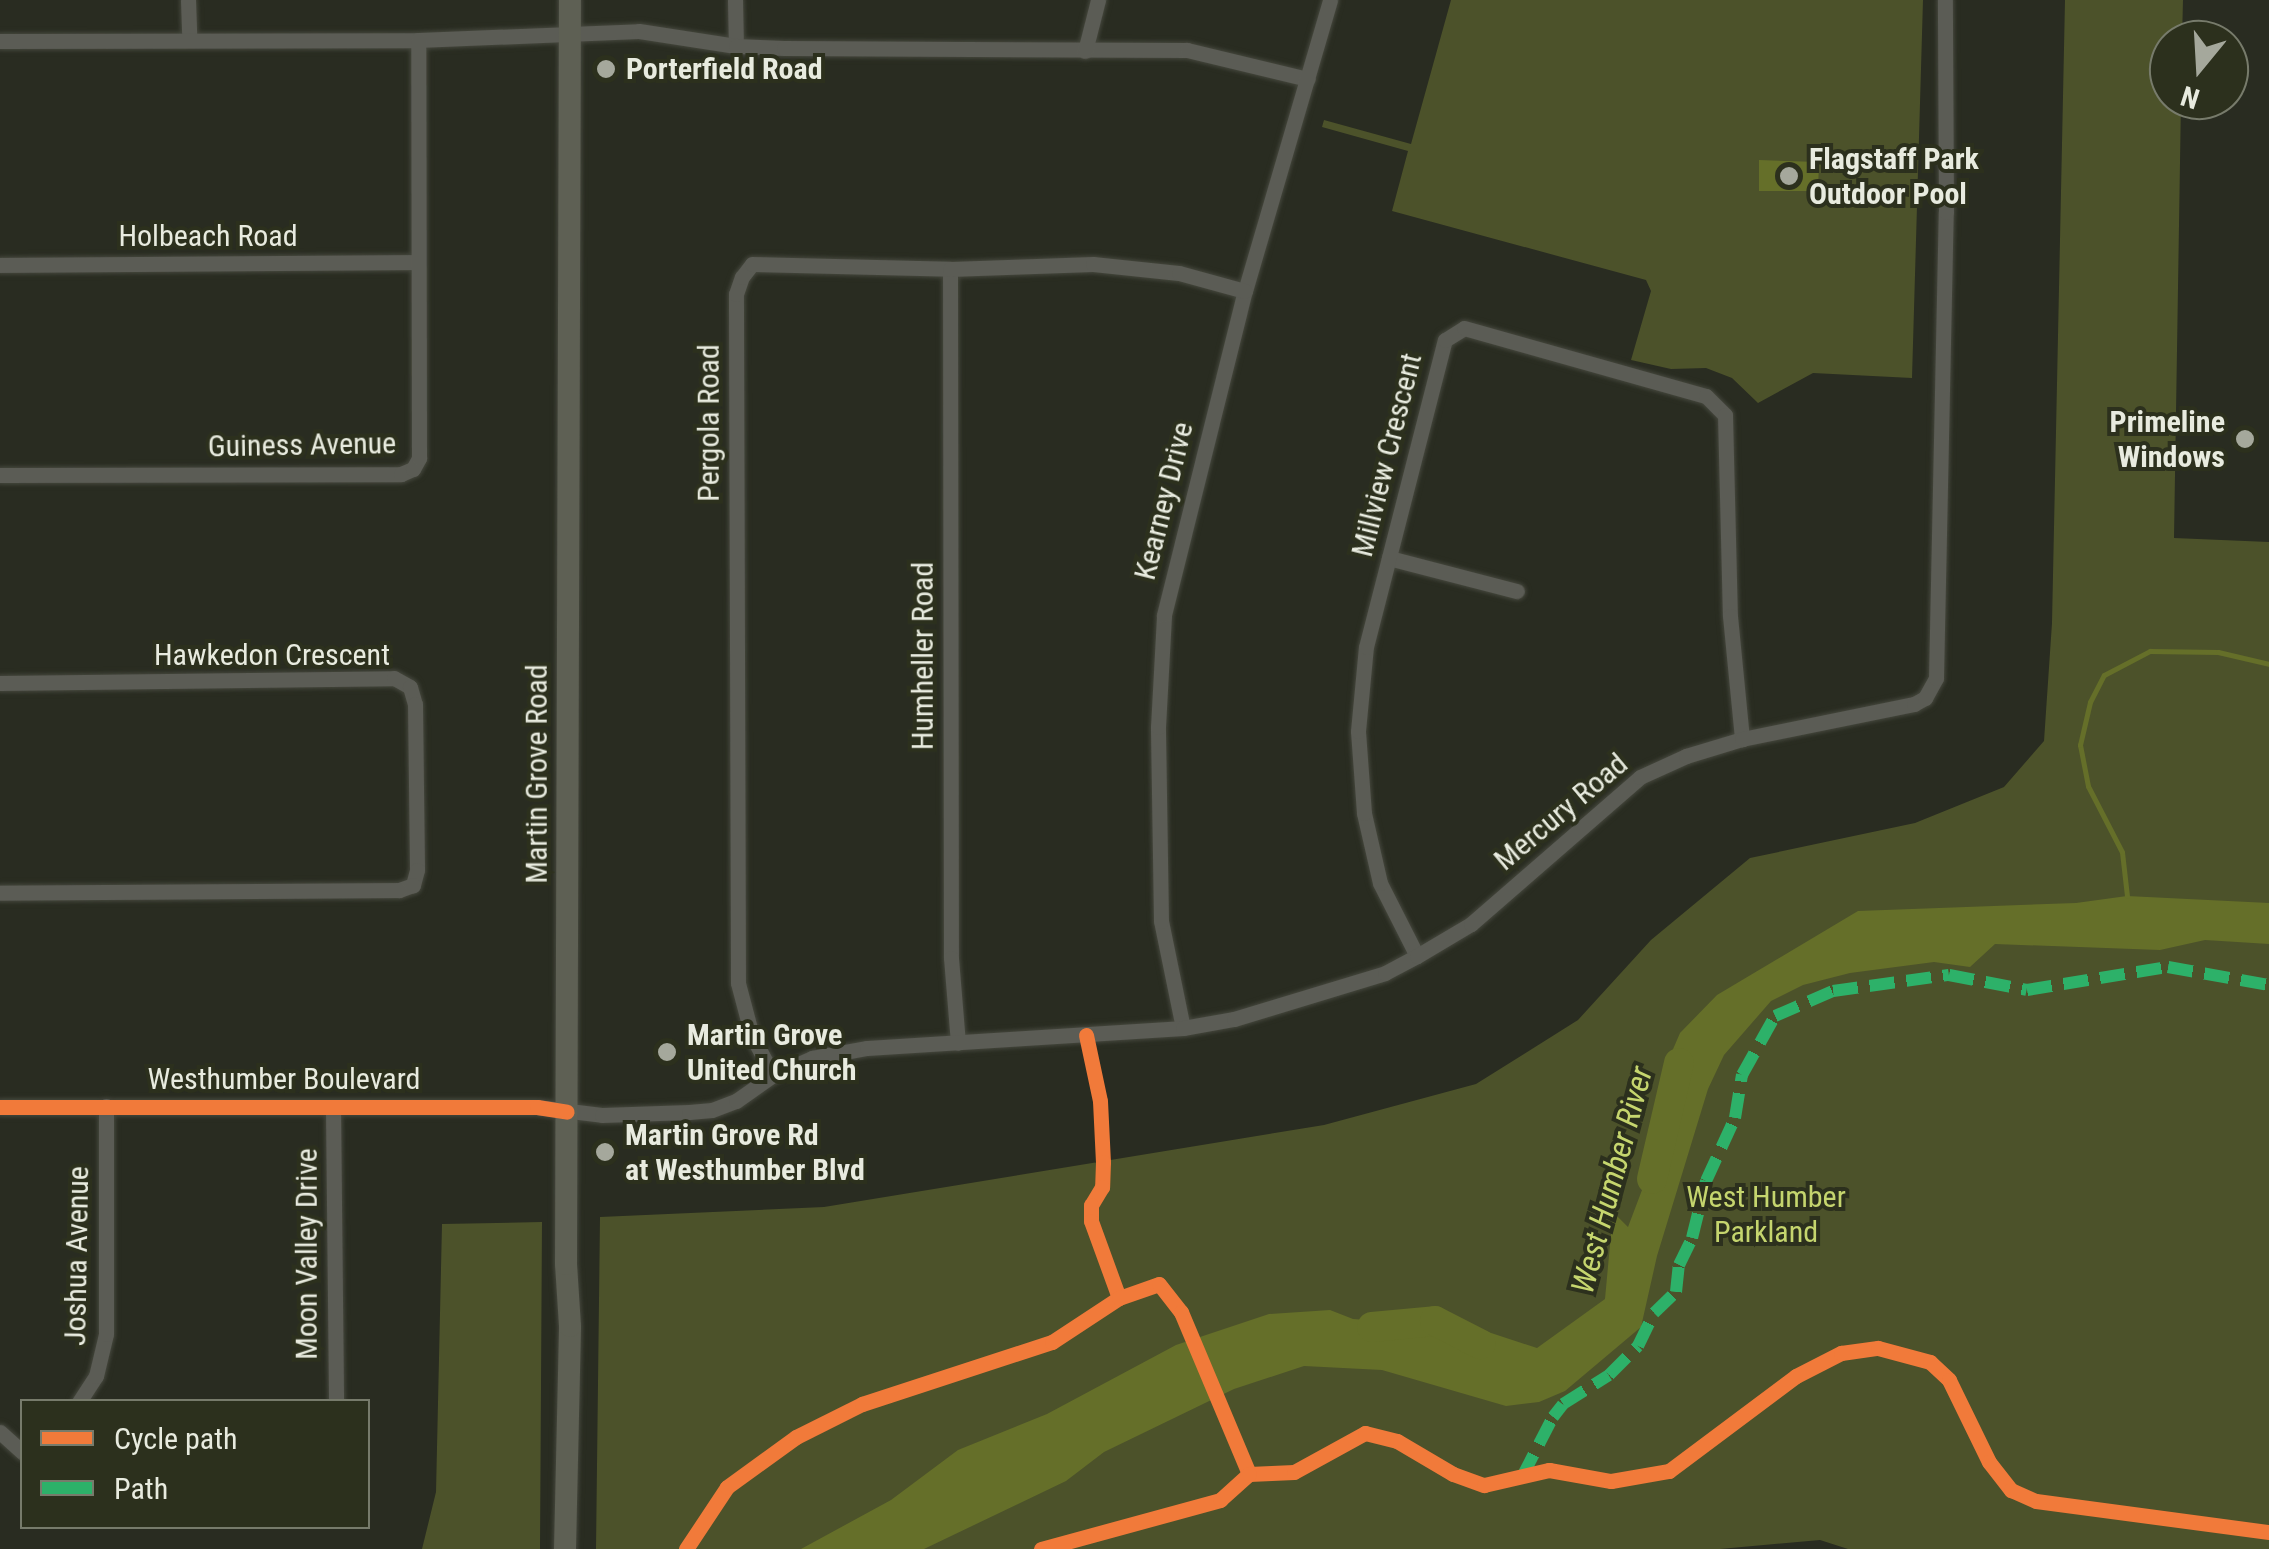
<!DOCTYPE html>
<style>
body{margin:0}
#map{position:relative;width:2269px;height:1549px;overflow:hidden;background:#292c21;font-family:"Roboto Condensed",sans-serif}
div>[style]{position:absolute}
.green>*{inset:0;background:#4c522a}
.water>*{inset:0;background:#656f29}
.stream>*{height:5px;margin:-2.5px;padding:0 2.5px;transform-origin:2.5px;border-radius:2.5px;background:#656f29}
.river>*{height:30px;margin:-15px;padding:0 15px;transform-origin:15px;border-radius:15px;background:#656f29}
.roads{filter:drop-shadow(0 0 2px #45473d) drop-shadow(0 0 2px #45473d)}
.street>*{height:15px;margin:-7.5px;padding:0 7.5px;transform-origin:7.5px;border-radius:7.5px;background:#5b5c55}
.secondary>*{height:22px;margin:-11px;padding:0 11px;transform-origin:11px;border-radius:11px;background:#5e6054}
.quiet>*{height:12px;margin-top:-6px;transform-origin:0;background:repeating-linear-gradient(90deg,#2db169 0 25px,transparent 0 37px)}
.cycleway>*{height:15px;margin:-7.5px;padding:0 7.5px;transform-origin:7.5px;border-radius:7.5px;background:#f17a3a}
.dots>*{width:28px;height:28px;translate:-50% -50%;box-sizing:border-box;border:5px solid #2c301d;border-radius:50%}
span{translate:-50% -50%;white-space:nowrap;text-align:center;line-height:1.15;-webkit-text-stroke:8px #2c301d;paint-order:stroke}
.poi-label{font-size:30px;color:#e8ebdf;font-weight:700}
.left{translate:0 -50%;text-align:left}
.right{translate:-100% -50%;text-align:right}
.street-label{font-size:30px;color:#e8ebdf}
.park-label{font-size:30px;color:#c5d56e}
.water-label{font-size:32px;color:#c6d66e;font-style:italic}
.legend{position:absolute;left:20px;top:1399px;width:350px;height:130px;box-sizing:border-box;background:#2c301d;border:2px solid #777b6b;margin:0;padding:12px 18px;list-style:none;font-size:30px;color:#e8ebdf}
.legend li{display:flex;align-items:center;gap:20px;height:50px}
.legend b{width:50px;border:2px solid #777b6b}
.north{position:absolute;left:2149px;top:20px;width:100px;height:100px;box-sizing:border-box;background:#2c301d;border:2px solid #777b6b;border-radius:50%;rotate:198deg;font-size:28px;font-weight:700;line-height:40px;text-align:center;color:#e8ebdf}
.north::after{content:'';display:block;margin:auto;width:35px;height:45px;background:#a5a89c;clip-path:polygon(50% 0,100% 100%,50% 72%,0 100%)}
</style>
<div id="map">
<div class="green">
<div style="clip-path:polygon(1451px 0,1923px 0,1912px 378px,1813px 373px,1758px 403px,1732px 378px,1706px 368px,1671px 369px,1631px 360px,1651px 291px,1646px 280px,1392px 211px,1408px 151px,1322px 127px,1324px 120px,1411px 144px)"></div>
<div style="clip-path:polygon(2065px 0,2183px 0,2182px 40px,2169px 40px,2169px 100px,2181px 100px,2174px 538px,2269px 542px,2269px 1549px,1848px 1549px,1820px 1540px,1720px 1549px,596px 1549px,600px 1217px,824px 1207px,1324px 1125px,1476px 1084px,1578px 1020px,1651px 940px,1750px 858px,1915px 823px,2004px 787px,2044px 741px,2052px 623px)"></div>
<div style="clip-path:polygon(542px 1222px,540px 1549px,422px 1549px,436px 1492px,442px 1224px)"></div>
</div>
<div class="water">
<div style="clip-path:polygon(1759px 160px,1819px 162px,1818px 191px,1759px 191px)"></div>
<div style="clip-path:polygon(2127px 896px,2269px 903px,2269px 944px,2205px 940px,2160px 950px,1995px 944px,1970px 967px,1934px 962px,1850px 973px,1803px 985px,1771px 1001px,1724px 1055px,1708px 1089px,1657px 1256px,1641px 1327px,1565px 1391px,1539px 1402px,1506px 1406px,1382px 1370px,1304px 1366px,1234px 1389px,1104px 1452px,1066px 1481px,924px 1549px,801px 1549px,891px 1500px,958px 1450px,1047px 1414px,1176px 1345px,1269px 1314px,1330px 1310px,1353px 1319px,1479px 1329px,1537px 1348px,1605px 1299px,1613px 1212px,1628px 1227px,1670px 1116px,1670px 1102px,1661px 1077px,1680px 1033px,1717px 995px,1858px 911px,2076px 903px)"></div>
</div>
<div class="stream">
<div style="left:2127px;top:896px;width:44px;rotate:-96.5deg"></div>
<div style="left:2122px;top:852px;width:74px;rotate:-117.3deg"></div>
<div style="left:2088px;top:786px;width:42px;rotate:-101deg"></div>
<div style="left:2080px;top:745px;width:44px;rotate:-76.9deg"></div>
<div style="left:2090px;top:702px;width:30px;rotate:-63deg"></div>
<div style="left:2104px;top:675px;width:52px;rotate:-27.6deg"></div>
<div style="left:2150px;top:651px;width:68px;rotate:0.8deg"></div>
<div style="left:2218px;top:652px;width:52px;rotate:13.2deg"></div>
</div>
<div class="river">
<div style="left:1652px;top:1179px;width:119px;rotate:-76.9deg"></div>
<div style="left:1372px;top:1327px;width:63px;rotate:-5.4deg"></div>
<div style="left:1435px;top:1321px;width:51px;rotate:27.1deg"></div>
</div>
<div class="roads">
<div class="street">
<div style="left:188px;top:0;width:38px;rotate:88deg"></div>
<div style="left:735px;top:0;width:46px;rotate:88.8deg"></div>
<div style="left:0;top:41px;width:418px;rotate:-0.1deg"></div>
<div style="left:418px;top:40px;width:221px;rotate:-2.3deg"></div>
<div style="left:639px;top:31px;width:98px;rotate:8.8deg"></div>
<div style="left:736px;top:46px;width:48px;rotate:2.4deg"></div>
<div style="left:784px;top:48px;width:403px;rotate:0.3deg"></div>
<div style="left:1187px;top:50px;width:124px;rotate:13.5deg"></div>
<div style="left:1085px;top:51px;width:53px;rotate:-75.7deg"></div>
<div style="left:0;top:265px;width:417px;rotate:-0.4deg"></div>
<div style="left:950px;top:269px;width:689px;rotate:89.92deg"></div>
<div style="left:951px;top:958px;width:85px;rotate:85.3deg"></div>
<div style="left:0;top:475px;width:401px;rotate:-0.1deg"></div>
<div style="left:401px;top:474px;width:13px;rotate:-23deg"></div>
<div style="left:413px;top:469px;width:13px;rotate:-61deg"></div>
<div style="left:419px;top:458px;width:418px;rotate:-90.1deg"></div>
<div style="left:1389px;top:558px;width:132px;rotate:14.5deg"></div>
<div style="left:0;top:683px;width:394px;rotate:-0.7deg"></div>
<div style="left:394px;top:678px;width:18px;rotate:29deg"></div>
<div style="left:410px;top:687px;width:18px;rotate:74deg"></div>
<div style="left:415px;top:704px;width:166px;rotate:89.3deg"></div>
<div style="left:417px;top:870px;width:16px;rotate:105deg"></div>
<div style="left:413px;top:885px;width:15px;rotate:160deg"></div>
<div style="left:399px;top:890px;width:399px;rotate:179.6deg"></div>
<div style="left:1417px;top:956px;width:82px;rotate:-116.9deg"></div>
<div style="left:1380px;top:883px;width:72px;rotate:-102.9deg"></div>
<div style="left:1364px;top:813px;width:82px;rotate:-94.2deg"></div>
<div style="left:1358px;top:731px;width:84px;rotate:-84.6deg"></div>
<div style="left:1366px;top:647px;width:317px;rotate:-75.6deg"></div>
<div style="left:1445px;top:340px;width:22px;rotate:-32deg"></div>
<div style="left:1464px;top:328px;width:251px;rotate:15.7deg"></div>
<div style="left:1706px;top:396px;width:27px;rotate:45deg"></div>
<div style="left:1725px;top:415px;width:201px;rotate:88.6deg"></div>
<div style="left:1730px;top:616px;width:124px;rotate:84.4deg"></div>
<div style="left:1183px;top:1028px;width:109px;rotate:-101.6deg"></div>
<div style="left:1161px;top:921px;width:194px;rotate:-90.9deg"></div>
<div style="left:1158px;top:727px;width:112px;rotate:-86.9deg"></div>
<div style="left:1164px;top:615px;width:334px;rotate:-76deg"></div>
<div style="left:1245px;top:291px;width:303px;rotate:-73.7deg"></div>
<div style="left:773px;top:1075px;width:44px;rotate:-118.3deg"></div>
<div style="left:752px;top:1036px;width:55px;rotate:-104.8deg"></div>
<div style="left:738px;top:983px;width:689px;rotate:-90.17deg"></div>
<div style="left:736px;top:294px;width:18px;rotate:-71deg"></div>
<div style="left:742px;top:277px;width:16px;rotate:-52deg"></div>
<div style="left:752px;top:264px;width:198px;rotate:1.4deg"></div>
<div style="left:950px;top:269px;width:143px;rotate:-2deg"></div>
<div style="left:1093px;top:264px;width:86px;rotate:6deg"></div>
<div style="left:1179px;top:273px;width:68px;rotate:15.3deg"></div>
<div style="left:0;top:1107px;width:537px"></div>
<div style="left:537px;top:1107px;width:65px;rotate:7deg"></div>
<div style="left:602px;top:1115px;width:87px;rotate:-2deg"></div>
<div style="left:689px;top:1112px;width:23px;rotate:-5deg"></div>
<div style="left:712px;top:1110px;width:26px;rotate:-21deg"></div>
<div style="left:736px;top:1101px;width:45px;rotate:-35.1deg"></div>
<div style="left:773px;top:1075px;width:43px;rotate:-23.6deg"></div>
<div style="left:812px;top:1058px;width:56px;rotate:-10.3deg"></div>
<div style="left:867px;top:1048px;width:317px;rotate:-3.6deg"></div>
<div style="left:1183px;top:1028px;width:52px;rotate:-10deg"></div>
<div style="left:1234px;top:1019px;width:158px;rotate:-16.9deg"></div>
<div style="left:1385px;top:973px;width:36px;rotate:-28deg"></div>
<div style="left:1417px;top:956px;width:63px;rotate:-30.7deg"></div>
<div style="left:1471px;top:924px;width:224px;rotate:-41deg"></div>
<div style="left:1640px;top:777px;width:51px;rotate:-24.5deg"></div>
<div style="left:1686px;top:756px;width:59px;rotate:-16.9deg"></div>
<div style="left:1742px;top:739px;width:176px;rotate:-11.5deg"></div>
<div style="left:1914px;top:704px;width:13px;rotate:-29deg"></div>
<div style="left:1925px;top:698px;width:23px;rotate:-61deg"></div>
<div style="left:1936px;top:678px;width:466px;rotate:-88.8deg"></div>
<div style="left:1946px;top:212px;width:212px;rotate:-90.3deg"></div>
<div style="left:333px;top:1107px;width:295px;rotate:89.4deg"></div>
<div style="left:79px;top:1402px;width:31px;rotate:-57deg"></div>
<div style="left:96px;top:1376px;width:43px;rotate:-76.6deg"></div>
<div style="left:106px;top:1334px;width:228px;rotate:-90deg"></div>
<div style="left:0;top:1432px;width:30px;rotate:42deg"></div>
</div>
<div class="secondary">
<div style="left:565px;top:1549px;width:223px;rotate:-88.7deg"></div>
<div style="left:570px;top:1326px;width:62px;rotate:-93.7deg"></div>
<div style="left:566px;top:1264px;width:1264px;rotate:-89.82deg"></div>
</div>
</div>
<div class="quiet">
<div style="left:1522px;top:1477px;width:68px;rotate:-62.7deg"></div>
<div style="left:1553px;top:1417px;width:16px;rotate:-52deg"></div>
<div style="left:1563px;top:1404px;width:54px;rotate:-32.2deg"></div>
<div style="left:1609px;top:1375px;width:41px;rotate:-45deg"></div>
<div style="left:1638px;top:1346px;width:37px;rotate:-64deg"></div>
<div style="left:1654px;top:1313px;width:30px;rotate:-44deg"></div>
<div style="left:1676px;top:1292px;width:27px;rotate:-84deg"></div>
<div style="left:1679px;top:1265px;width:30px;rotate:-64deg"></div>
<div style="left:1692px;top:1238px;width:59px;rotate:-76.2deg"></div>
<div style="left:1706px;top:1181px;width:69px;rotate:-65.3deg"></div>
<div style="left:1735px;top:1118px;width:44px;rotate:-80.8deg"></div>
<div style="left:1742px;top:1075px;width:68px;rotate:-60.8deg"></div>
<div style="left:1775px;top:1016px;width:63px;rotate:-23.3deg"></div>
<div style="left:1833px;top:991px;width:117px;rotate:-7.9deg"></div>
<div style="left:1949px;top:975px;width:79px;rotate:10.9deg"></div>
<div style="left:2027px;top:990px;width:143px;rotate:-9.3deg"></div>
<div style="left:2168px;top:967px;width:103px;rotate:10.1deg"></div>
</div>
<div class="cycleway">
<div style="left:1086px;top:1035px;width:67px;rotate:78deg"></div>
<div style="left:1100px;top:1101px;width:61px;rotate:87.2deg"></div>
<div style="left:1103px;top:1162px;width:25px;rotate:92deg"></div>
<div style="left:1102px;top:1187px;width:21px;rotate:121deg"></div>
<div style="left:1091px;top:1205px;width:16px;rotate:90deg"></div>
<div style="left:1091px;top:1221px;width:82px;rotate:70deg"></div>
<div style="left:0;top:1107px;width:537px"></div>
<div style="left:537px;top:1107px;width:30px;rotate:9deg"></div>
<div style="left:686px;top:1549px;width:74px;rotate:-56.5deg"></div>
<div style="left:727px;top:1487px;width:85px;rotate:-35.9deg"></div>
<div style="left:796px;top:1437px;width:74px;rotate:-26.6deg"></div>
<div style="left:862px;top:1404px;width:200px;rotate:-18.1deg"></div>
<div style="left:1052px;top:1342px;width:80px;rotate:-33.3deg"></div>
<div style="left:1119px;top:1298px;width:42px;rotate:-19.3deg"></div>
<div style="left:1159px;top:1284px;width:36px;rotate:52deg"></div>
<div style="left:1181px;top:1312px;width:176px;rotate:67.2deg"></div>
<div style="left:1249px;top:1474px;width:45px;rotate:-2.5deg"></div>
<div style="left:1294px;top:1472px;width:81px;rotate:-28.8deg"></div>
<div style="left:1365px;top:1433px;width:33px;rotate:14deg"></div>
<div style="left:1397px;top:1441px;width:65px;rotate:30.5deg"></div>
<div style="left:1453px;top:1474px;width:33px;rotate:20deg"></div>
<div style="left:1484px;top:1485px;width:67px;rotate:-13deg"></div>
<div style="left:1549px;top:1470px;width:63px;rotate:10.1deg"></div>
<div style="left:1611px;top:1481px;width:59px;rotate:-9.8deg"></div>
<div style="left:1669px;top:1471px;width:159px;rotate:-36.8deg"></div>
<div style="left:1796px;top:1376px;width:51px;rotate:-27.1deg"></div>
<div style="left:1841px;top:1353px;width:37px;rotate:-8deg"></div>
<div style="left:1878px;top:1348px;width:54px;rotate:15.1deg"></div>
<div style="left:1930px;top:1362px;width:26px;rotate:43deg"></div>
<div style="left:1949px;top:1380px;width:91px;rotate:64deg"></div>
<div style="left:1989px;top:1462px;width:36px;rotate:52deg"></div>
<div style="left:2011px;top:1490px;width:27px;rotate:24deg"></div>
<div style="left:2036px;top:1501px;width:235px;rotate:7.6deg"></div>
<div style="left:1041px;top:1549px;width:186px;rotate:-15.3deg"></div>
<div style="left:1220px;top:1500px;width:39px;rotate:-42deg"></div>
</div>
<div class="dots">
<div style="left:606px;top:69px;background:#a5a89c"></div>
<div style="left:1789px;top:176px;background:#a5a89c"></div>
<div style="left:2245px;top:439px;background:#a5a89c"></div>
<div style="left:667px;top:1052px;background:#a5a89c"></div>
<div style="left:605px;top:1152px;background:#a5a89c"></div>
</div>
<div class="poi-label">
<span class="left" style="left:626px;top:69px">Porterfield Road</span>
<span class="left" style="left:1809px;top:176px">Flagstaff Park<br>Outdoor Pool</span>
<span class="right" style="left:2225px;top:439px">Primeline<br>Windows</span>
<span class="left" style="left:687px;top:1052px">Martin Grove<br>United Church</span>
<span class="left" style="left:625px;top:1152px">Martin Grove Rd<br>at Westhumber Blvd</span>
</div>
<div class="street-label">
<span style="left:208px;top:236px">Holbeach Road</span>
<span style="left:709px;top:423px;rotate:-90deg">Pergola Road</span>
<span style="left:302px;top:445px;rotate:-1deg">Guiness Avenue</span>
<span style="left:1387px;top:455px;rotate:-76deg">Millview Crescent</span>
<span style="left:1164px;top:501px;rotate:-76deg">Kearney Drive</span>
<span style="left:272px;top:655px">Hawkedon Crescent</span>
<span style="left:923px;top:656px;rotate:-90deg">Humheller Road</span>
<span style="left:537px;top:774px;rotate:-90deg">Martin Grove Road</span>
<span style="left:1561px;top:812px;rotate:-40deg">Mercury Road</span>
<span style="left:284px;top:1079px">Westhumber Boulevard</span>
<span style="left:307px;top:1254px;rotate:-90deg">Moon Valley Drive</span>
<span style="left:77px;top:1256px;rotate:-89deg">Joshua Avenue</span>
</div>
<div class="park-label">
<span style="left:1766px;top:1214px">West Humber<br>Parkland</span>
</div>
<div class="water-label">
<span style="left:1612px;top:1180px;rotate:-75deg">West Humber River</span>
</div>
<ul class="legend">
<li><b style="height:12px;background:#f17a3a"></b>Cycle path</li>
<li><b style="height:12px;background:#2db169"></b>Path</li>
</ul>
<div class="north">N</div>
</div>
